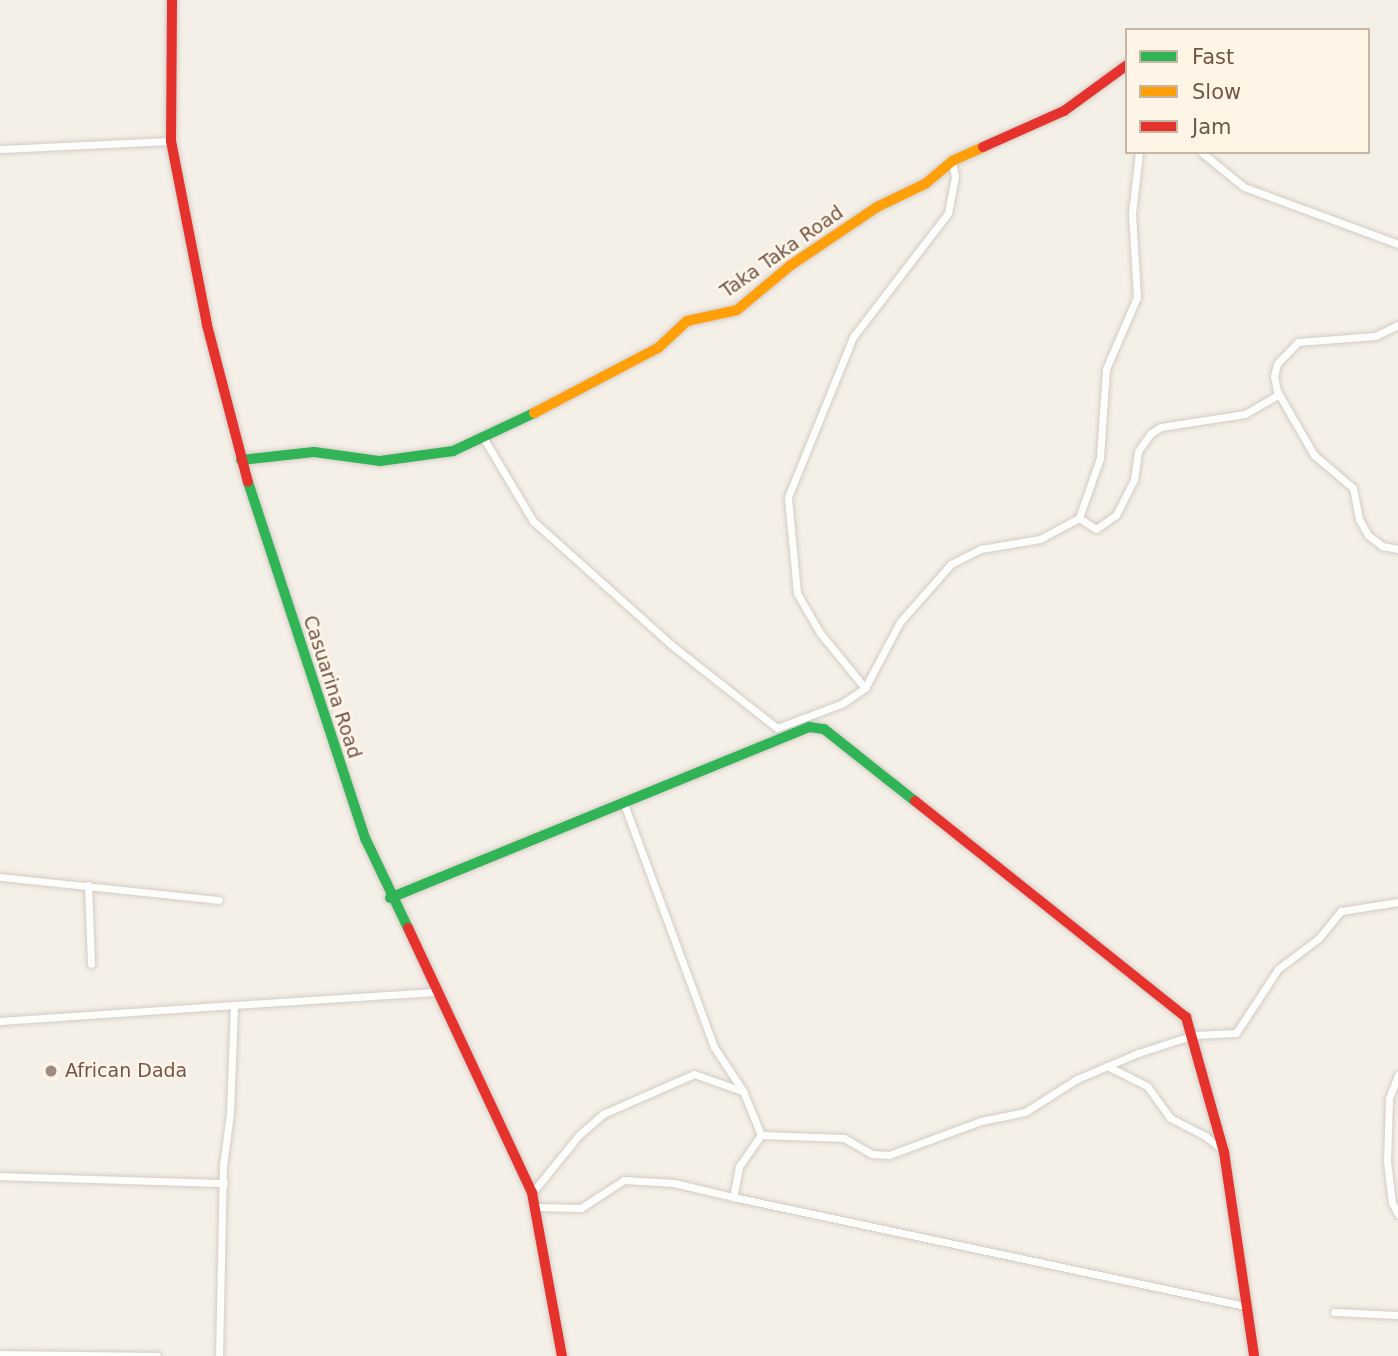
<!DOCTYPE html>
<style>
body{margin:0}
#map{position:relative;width:1398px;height:1356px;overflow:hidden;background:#f4efe7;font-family:"DejaVu Sans",sans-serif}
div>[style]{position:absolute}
.roads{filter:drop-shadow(0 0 2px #d3ccc6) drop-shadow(0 0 2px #d3ccc6)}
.street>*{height:7px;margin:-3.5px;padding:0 3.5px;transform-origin:3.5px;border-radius:3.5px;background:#fdfdfb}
.fast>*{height:10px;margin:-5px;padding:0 5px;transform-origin:5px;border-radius:5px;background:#30b455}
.slow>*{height:10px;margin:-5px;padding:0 5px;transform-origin:5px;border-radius:5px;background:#ff9f0a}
.jam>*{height:10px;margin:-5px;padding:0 5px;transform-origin:5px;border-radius:5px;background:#e5322d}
.dots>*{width:19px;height:19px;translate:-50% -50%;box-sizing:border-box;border:4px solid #fef5e7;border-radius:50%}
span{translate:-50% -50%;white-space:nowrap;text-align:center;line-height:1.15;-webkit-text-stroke:5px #fef5e7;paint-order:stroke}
.street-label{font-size:19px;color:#70574a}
.poi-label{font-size:19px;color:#70574a}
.left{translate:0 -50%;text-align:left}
.legend{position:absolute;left:1125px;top:28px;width:245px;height:126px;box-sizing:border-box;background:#fef5e7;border:2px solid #c5b6a8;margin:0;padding:9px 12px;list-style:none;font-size:21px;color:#70574a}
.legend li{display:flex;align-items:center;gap:14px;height:35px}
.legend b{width:35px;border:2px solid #c5b6a8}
</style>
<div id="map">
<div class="roads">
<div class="street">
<div style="left:0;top:149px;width:171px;rotate:-2.7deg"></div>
<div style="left:1139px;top:152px;width:61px;rotate:96.5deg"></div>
<div style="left:1132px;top:213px;width:84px;rotate:86.6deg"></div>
<div style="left:1137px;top:297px;width:78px;rotate:113.3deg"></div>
<div style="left:1106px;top:369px;width:89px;rotate:93.9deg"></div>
<div style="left:1100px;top:458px;width:64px;rotate:109.3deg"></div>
<div style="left:1079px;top:518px;width:20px;rotate:33deg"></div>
<div style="left:1096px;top:529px;width:24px;rotate:-35deg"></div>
<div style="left:1116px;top:515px;width:39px;rotate:-63deg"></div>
<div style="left:1134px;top:480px;width:29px;rotate:-82deg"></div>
<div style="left:1138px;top:451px;width:22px;rotate:-54deg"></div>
<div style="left:1151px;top:433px;width:12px;rotate:-31deg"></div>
<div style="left:1161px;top:427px;width:85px;rotate:-8.8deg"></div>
<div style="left:1245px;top:414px;width:39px;rotate:-30deg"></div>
<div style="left:1201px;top:152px;width:55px;rotate:39.1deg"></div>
<div style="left:1244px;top:187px;width:164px;rotate:20.3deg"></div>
<div style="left:1398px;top:325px;width:25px;rotate:154deg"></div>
<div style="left:1375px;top:336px;width:77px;rotate:175.5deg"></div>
<div style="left:1298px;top:342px;width:30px;rotate:134deg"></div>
<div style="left:1277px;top:364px;width:12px;rotate:104deg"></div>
<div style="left:1274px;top:376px;width:15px;rotate:79deg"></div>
<div style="left:1277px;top:391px;width:74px;rotate:60deg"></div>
<div style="left:1314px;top:455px;width:51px;rotate:40.2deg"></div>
<div style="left:1353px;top:488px;width:32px;rotate:79deg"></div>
<div style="left:1359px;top:519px;width:18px;rotate:61deg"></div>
<div style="left:1368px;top:535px;width:18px;rotate:38deg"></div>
<div style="left:1382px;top:546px;width:16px;rotate:11deg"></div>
<div style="left:484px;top:439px;width:96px;rotate:59.1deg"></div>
<div style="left:533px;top:521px;width:189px;rotate:41.8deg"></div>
<div style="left:674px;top:647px;width:131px;rotate:38.2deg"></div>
<div style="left:777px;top:728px;width:71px;rotate:-20.7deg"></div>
<div style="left:843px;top:703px;width:27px;rotate:-34deg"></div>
<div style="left:865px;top:688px;width:75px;rotate:-62.1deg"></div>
<div style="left:900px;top:622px;width:77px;rotate:-48.7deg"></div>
<div style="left:951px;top:564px;width:34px;rotate:-27deg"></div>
<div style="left:981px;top:549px;width:60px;rotate:-9.6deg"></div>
<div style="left:1040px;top:539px;width:44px;rotate:-28.3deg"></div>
<div style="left:865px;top:688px;width:71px;rotate:-129.3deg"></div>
<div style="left:820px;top:633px;width:46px;rotate:-119.9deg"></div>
<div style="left:797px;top:593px;width:96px;rotate:-95.4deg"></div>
<div style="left:788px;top:497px;width:173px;rotate:-67.9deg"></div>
<div style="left:853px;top:337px;width:156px;rotate:-52.5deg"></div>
<div style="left:948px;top:213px;width:37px;rotate:-79deg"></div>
<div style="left:955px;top:177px;width:16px;rotate:-101deg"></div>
<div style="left:623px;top:801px;width:262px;rotate:69.7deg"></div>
<div style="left:714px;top:1047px;width:53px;rotate:56.6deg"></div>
<div style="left:743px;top:1091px;width:48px;rotate:67.8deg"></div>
<div style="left:761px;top:1135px;width:39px;rotate:125deg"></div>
<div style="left:739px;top:1167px;width:31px;rotate:101deg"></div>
<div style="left:733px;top:1197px;width:523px;rotate:12.02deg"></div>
<div style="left:0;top:877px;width:220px;rotate:6deg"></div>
<div style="left:88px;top:885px;width:79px;rotate:87.8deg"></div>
<div style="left:234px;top:1005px;width:201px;rotate:-3.7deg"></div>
<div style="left:0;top:1021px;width:235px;rotate:-3.9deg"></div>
<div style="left:234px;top:1005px;width:108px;rotate:92.1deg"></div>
<div style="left:230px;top:1113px;width:53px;rotate:97.5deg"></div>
<div style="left:223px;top:1166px;width:190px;rotate:91.2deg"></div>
<div style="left:1107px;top:1066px;width:45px;rotate:26.6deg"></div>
<div style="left:1147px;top:1086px;width:39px;rotate:54deg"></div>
<div style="left:1170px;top:1118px;width:39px;rotate:27deg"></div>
<div style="left:1205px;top:1136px;width:24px;rotate:38deg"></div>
<div style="left:1398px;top:1075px;width:26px;rotate:111deg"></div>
<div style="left:1389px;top:1099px;width:62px;rotate:91.8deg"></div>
<div style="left:1387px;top:1161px;width:42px;rotate:83.2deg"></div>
<div style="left:1392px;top:1203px;width:13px;rotate:61deg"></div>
<div style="left:761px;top:1135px;width:83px;rotate:2.1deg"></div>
<div style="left:844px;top:1138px;width:32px;rotate:30deg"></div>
<div style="left:872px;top:1154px;width:17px;rotate:3deg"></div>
<div style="left:889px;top:1155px;width:98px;rotate:-20.3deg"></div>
<div style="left:981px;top:1121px;width:45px;rotate:-11.6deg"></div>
<div style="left:1025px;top:1112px;width:62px;rotate:-32.4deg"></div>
<div style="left:1077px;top:1079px;width:66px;rotate:-23.1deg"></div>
<div style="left:1138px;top:1053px;width:59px;rotate:-17.8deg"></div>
<div style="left:1194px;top:1035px;width:42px;rotate:-2.7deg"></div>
<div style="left:1236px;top:1033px;width:77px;rotate:-56.7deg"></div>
<div style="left:1278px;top:969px;width:51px;rotate:-37.1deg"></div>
<div style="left:1319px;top:938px;width:35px;rotate:-51deg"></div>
<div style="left:1341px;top:911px;width:58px;rotate:-9deg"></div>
<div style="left:0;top:1176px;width:224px;rotate:1.8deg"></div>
<div style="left:532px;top:1193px;width:75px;rotate:-51deg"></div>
<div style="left:579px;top:1135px;width:32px;rotate:-41deg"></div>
<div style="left:603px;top:1114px;width:99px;rotate:-23.7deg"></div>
<div style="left:694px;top:1074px;width:51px;rotate:19.5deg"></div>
<div style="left:536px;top:1207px;width:45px;rotate:1.3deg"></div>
<div style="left:581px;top:1208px;width:51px;rotate:-33.1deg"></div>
<div style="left:624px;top:1180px;width:50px;rotate:3.4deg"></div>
<div style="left:674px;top:1183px;width:61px;rotate:13.3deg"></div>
<div style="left:1334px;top:1312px;width:64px;rotate:2.7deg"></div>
<div style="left:0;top:1354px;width:157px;rotate:0.7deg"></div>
</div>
<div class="fast">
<div style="left:241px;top:460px;width:73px;rotate:-6.3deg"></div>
<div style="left:314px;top:452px;width:67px;rotate:7.8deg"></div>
<div style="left:380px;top:461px;width:74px;rotate:-7.8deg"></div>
<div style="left:453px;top:451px;width:89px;rotate:-25.1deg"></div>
<div style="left:248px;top:482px;width:377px;rotate:71.8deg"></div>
<div style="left:366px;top:840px;width:98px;rotate:64.5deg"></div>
<div style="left:390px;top:898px;width:453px;rotate:-22.2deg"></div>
<div style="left:809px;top:727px;width:15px;rotate:8deg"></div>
<div style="left:824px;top:729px;width:116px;rotate:38.4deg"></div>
</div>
<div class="slow">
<div style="left:534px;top:413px;width:140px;rotate:-27.7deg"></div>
<div style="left:658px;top:348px;width:40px;rotate:-43deg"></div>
<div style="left:687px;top:321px;width:51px;rotate:-12.4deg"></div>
<div style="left:737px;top:310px;width:70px;rotate:-39.8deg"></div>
<div style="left:791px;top:265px;width:104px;rotate:-34deg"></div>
<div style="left:877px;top:207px;width:53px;rotate:-25.6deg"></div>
<div style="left:925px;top:184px;width:35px;rotate:-40deg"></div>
<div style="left:952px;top:161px;width:34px;rotate:-24deg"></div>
</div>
<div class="jam">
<div style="left:172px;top:0;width:141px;rotate:90.4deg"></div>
<div style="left:171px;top:141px;width:187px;rotate:78.9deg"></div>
<div style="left:207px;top:325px;width:162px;rotate:75.4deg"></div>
<div style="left:983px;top:147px;width:89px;rotate:-24deg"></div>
<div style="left:1064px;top:111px;width:78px;rotate:-36.1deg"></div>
<div style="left:915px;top:801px;width:347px;rotate:38.6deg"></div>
<div style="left:1186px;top:1017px;width:140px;rotate:74.3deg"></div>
<div style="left:1224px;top:1152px;width:206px;rotate:81.6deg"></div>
<div style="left:408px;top:928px;width:293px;rotate:64.9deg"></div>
<div style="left:532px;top:1193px;width:166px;rotate:79.6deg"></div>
</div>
</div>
<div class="dots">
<div style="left:51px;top:1071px;background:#9e8c81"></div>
</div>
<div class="street-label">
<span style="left:782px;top:252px;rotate:-35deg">Taka Taka Road</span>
<span style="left:332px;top:687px;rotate:72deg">Casuarina Road</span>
</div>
<div class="poi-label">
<span class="left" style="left:65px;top:1071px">African Dada</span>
</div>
<ul class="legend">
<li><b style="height:9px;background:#30b455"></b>Fast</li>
<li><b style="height:9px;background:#ff9f0a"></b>Slow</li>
<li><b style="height:9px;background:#e5322d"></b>Jam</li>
</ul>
</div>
